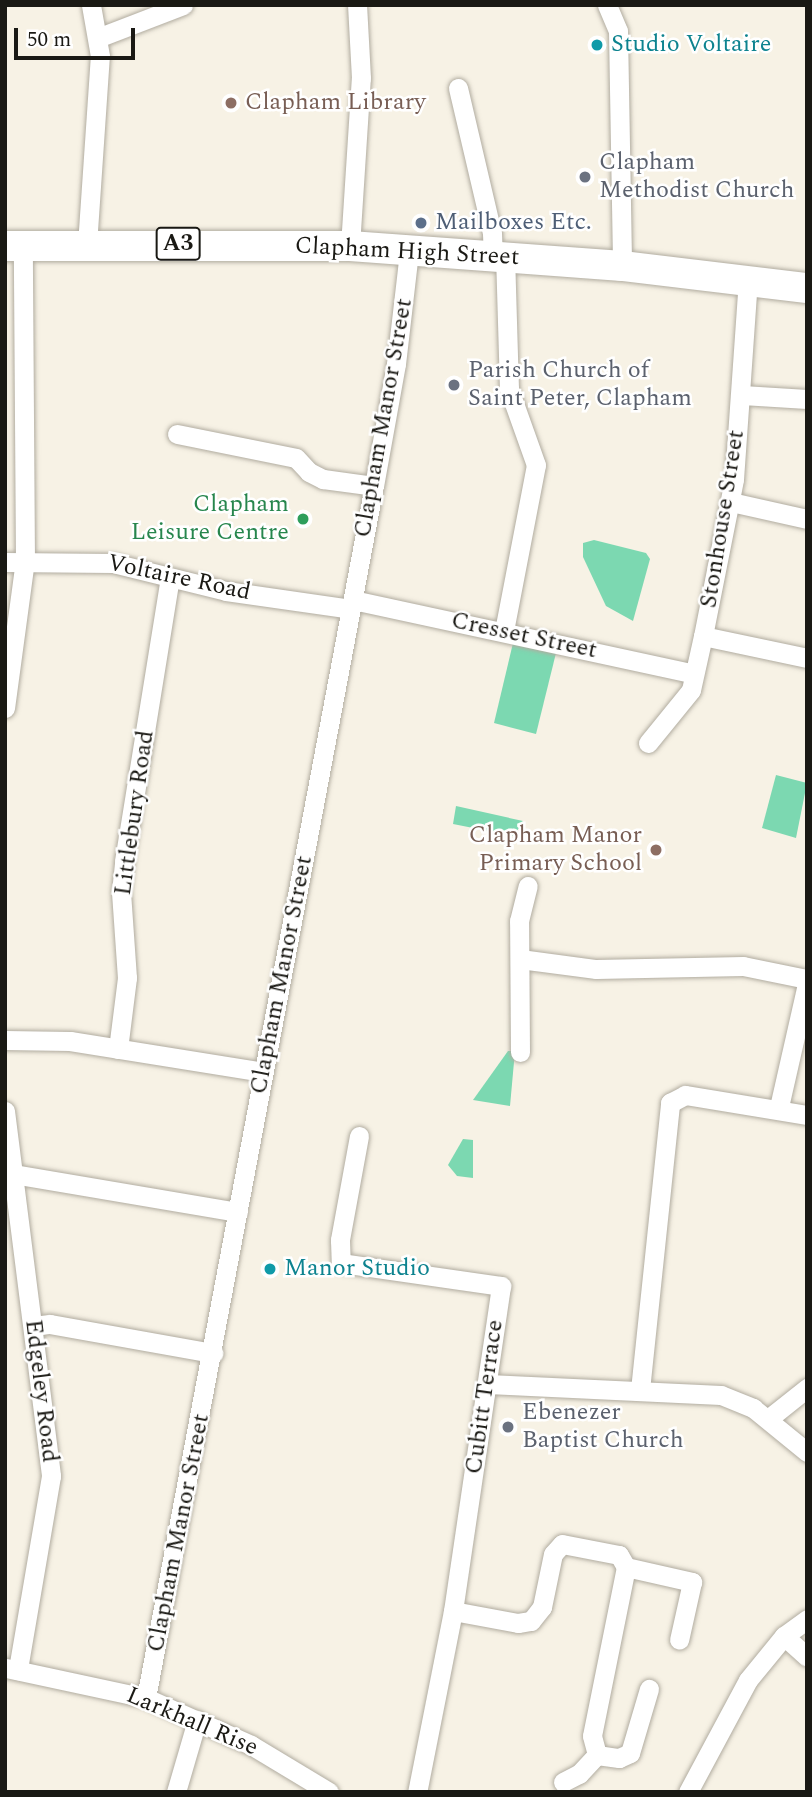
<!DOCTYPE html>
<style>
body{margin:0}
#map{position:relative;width:812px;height:1797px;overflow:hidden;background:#f7f2e5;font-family:Spectral,serif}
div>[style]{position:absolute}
.green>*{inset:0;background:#7cd8b1}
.roads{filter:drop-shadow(0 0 2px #b1aca0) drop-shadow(0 0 2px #b1aca0)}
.minor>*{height:19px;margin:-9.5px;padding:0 9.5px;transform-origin:9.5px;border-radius:9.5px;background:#fff}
.highway>*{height:30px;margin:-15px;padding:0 15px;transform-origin:15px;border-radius:15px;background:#fff}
.dots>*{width:19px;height:19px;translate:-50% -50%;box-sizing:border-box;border:4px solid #fff;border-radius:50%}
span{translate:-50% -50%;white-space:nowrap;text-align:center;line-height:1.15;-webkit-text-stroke:5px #fff;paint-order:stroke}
.shield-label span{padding:2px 5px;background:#fff;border:2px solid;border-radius:5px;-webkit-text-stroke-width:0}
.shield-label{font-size:23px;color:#1a1914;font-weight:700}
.culture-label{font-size:24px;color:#0d838f}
.left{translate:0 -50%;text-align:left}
.education-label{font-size:24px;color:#785e54}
.right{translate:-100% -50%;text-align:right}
.worship-label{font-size:24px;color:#5b616d}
.service-label{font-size:24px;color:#4e5e75}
.street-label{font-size:24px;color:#1a1914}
.leisure-label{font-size:24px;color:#27864d}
.frame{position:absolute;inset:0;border:7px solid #1a1914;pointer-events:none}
.scale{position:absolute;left:14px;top:28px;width:121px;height:32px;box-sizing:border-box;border:4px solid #1a1914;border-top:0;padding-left:9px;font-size:21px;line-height:24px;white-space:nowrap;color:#1a1914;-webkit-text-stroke:5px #fff;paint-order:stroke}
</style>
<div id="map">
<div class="green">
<div style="clip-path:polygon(594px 540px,646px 553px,650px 559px,633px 621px,606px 606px,583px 557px,583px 543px)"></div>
<div style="clip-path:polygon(513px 643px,556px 653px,536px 734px,494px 723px)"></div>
<div style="clip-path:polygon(776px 775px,807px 783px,796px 838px,762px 828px)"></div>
<div style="clip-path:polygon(456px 806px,523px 821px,514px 836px,453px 824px)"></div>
<div style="clip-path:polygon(508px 1051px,515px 1051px,510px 1106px,473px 1100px)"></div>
<div style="clip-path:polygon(463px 1139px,473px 1140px,473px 1178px,457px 1176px,448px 1165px)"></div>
</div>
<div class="roads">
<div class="minor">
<div style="left:607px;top:5px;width:28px;rotate:67deg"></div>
<div style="left:618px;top:31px;width:235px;rotate:89deg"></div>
<div style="left:100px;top:37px;width:89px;rotate:-21.1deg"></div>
<div style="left:458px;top:88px;width:149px;rotate:76.8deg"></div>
<div style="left:492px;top:233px;width:24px;rotate:88deg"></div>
<div style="left:87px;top:245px;width:189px;rotate:-86.1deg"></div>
<div style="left:100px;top:56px;width:52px;rotate:-100deg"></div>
<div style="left:350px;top:246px;width:168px;rotate:-86.3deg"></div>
<div style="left:361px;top:78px;width:73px;rotate:-93.1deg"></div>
<div style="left:742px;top:395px;width:65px;rotate:3.5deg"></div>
<div style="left:177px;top:434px;width:121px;rotate:11.4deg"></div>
<div style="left:296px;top:458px;width:19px;rotate:47deg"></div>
<div style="left:309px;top:472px;width:16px;rotate:27deg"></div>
<div style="left:323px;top:479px;width:51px;rotate:7.8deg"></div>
<div style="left:731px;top:502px;width:78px;rotate:12.6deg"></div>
<div style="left:5px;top:562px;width:108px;rotate:0.5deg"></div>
<div style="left:113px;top:563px;width:116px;rotate:13.9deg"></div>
<div style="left:226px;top:591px;width:126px;rotate:8.2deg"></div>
<div style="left:353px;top:600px;width:349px;rotate:12.2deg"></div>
<div style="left:504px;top:631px;width:169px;rotate:-79.1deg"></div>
<div style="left:536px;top:465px;width:81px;rotate:-109.6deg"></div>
<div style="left:509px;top:389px;width:132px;rotate:-91.7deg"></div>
<div style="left:703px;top:636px;width:106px;rotate:11.9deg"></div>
<div style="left:5px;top:708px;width:148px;rotate:-82.3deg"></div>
<div style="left:25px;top:561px;width:315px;rotate:-90.4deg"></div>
<div style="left:648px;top:743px;width:68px;rotate:-50.9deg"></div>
<div style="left:691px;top:690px;width:55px;rotate:-77.5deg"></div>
<div style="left:703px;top:636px;width:160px;rotate:-78.8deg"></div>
<div style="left:734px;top:479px;width:200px;rotate:-86deg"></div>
<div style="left:520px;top:959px;width:77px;rotate:7.5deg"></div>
<div style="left:596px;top:969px;width:147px;rotate:-1.2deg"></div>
<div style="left:743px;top:966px;width:65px;rotate:11.5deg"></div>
<div style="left:5px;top:1040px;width:65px;rotate:0.9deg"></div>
<div style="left:70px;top:1041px;width:196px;rotate:9.1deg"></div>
<div style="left:118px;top:1049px;width:72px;rotate:-82.8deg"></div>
<div style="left:127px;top:978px;width:86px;rotate:-94deg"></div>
<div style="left:121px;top:892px;width:31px;rotate:-84deg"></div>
<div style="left:124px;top:861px;width:287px;rotate:-80.8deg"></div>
<div style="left:520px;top:1052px;width:131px;rotate:-90.4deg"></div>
<div style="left:519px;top:921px;width:36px;rotate:-76deg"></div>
<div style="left:779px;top:1107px;width:126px;rotate:-77.2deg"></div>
<div style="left:5px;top:1111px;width:368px;rotate:82.8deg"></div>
<div style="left:51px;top:1476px;width:197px;rotate:99.7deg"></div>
<div style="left:359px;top:1136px;width:106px;rotate:100.4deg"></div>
<div style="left:340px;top:1240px;width:23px;rotate:88deg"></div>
<div style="left:341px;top:1263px;width:162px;rotate:8.2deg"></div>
<div style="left:501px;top:1286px;width:329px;rotate:98.4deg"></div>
<div style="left:453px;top:1611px;width:185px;rotate:101.2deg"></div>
<div style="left:13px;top:1174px;width:228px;rotate:9.6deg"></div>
<div style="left:33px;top:1326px;width:17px;rotate:-7deg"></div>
<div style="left:50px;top:1324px;width:166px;rotate:10.1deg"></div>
<div style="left:488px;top:1384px;width:233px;rotate:2.7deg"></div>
<div style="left:721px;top:1395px;width:35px;rotate:22deg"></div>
<div style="left:753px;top:1408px;width:70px;rotate:39.2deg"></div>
<div style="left:640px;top:1390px;width:289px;rotate:-84deg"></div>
<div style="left:670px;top:1103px;width:17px;rotate:-28deg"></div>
<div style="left:685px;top:1095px;width:124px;rotate:9.3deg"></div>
<div style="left:768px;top:1419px;width:50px;rotate:-38.5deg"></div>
<div style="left:626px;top:1567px;width:68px;rotate:12.8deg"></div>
<div style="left:692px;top:1582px;width:59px;rotate:102.6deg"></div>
<div style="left:453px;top:1611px;width:66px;rotate:10.5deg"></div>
<div style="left:518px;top:1623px;width:13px;rotate:-9deg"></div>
<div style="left:531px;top:1621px;width:18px;rotate:-52deg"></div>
<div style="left:542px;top:1607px;width:54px;rotate:-78.3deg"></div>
<div style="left:553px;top:1554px;width:13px;rotate:-48deg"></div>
<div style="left:562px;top:1544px;width:58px;rotate:10.9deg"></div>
<div style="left:619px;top:1555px;width:14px;rotate:60deg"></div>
<div style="left:626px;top:1567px;width:172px;rotate:101.4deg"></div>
<div style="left:592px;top:1736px;width:20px;rotate:75deg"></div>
<div style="left:597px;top:1755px;width:22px;rotate:8deg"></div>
<div style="left:619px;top:1758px;width:12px;rotate:-24deg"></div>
<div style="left:630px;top:1753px;width:67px;rotate:-73.5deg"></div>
<div style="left:784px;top:1636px;width:31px;rotate:42deg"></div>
<div style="left:6px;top:1668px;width:143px;rotate:12.1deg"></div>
<div style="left:146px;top:1698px;width:115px;rotate:24.1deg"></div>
<div style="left:251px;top:1745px;width:91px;rotate:31.1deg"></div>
<div style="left:146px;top:1698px;width:1233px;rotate:-79.35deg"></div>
<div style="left:374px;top:486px;width:124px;rotate:-79.8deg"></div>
<div style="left:396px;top:364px;width:114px;rotate:-83.4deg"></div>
<div style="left:563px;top:1782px;width:18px;rotate:-27deg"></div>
<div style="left:579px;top:1774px;width:26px;rotate:-47deg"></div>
<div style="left:176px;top:1792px;width:75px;rotate:-73.7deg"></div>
<div style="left:688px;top:1792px;width:127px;rotate:-61.8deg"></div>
<div style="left:748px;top:1680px;width:57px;rotate:-50.7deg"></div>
<div style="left:784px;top:1636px;width:29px;rotate:-36deg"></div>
</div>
<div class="highway">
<div style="left:5px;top:246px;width:345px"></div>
<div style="left:350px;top:246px;width:273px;rotate:4.2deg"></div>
<div style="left:622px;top:266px;width:186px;rotate:6.8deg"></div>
</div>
</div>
<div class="dots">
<div style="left:597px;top:45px;background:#0f9aa8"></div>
<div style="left:231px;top:103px;background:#8d6e63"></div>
<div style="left:585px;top:177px;background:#6b7280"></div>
<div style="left:421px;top:223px;background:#5c6f8a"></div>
<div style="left:454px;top:385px;background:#6b7280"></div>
<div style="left:303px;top:519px;background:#2e9e5b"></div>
<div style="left:656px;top:850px;background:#8d6e63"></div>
<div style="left:270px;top:1269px;background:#0f9aa8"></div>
<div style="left:508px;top:1427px;background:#6b7280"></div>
</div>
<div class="shield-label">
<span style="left:178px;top:244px">A3</span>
</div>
<div class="culture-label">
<span class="left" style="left:611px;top:45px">Studio Voltaire</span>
<span class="left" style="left:284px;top:1269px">Manor Studio</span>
</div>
<div class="education-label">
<span class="left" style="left:245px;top:103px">Clapham Library</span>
<span class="right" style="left:642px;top:850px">Clapham Manor<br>Primary School</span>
</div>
<div class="worship-label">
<span class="left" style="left:599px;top:177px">Clapham<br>Methodist Church</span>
<span class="left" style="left:468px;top:385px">Parish Church of<br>Saint Peter, Clapham</span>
<span class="left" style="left:522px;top:1427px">Ebenezer<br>Baptist Church</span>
</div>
<div class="service-label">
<span class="left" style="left:435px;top:223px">Mailboxes Etc.</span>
</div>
<div class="street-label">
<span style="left:407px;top:252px;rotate:3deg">Clapham High Street</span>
<span style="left:384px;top:418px;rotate:-80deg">Clapham Manor Street</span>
<span style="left:723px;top:519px;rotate:-81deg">Stonhouse Street</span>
<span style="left:179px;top:578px;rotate:12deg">Voltaire Road</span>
<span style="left:524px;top:636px;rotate:12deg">Cresset Street</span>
<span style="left:135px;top:813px;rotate:-82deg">Littlebury Road</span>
<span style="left:282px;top:975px;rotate:-79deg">Clapham Manor Street</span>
<span style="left:41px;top:1391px;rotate:83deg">Edgeley Road</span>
<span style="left:485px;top:1397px;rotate:-82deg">Cubitt Terrace</span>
<span style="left:179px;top:1533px;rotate:-79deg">Clapham Manor Street</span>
<span style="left:192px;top:1722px;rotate:23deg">Larkhall Rise</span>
</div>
<div class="leisure-label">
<span class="right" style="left:289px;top:519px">Clapham<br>Leisure Centre</span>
</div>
<div class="frame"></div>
<div class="scale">50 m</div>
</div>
